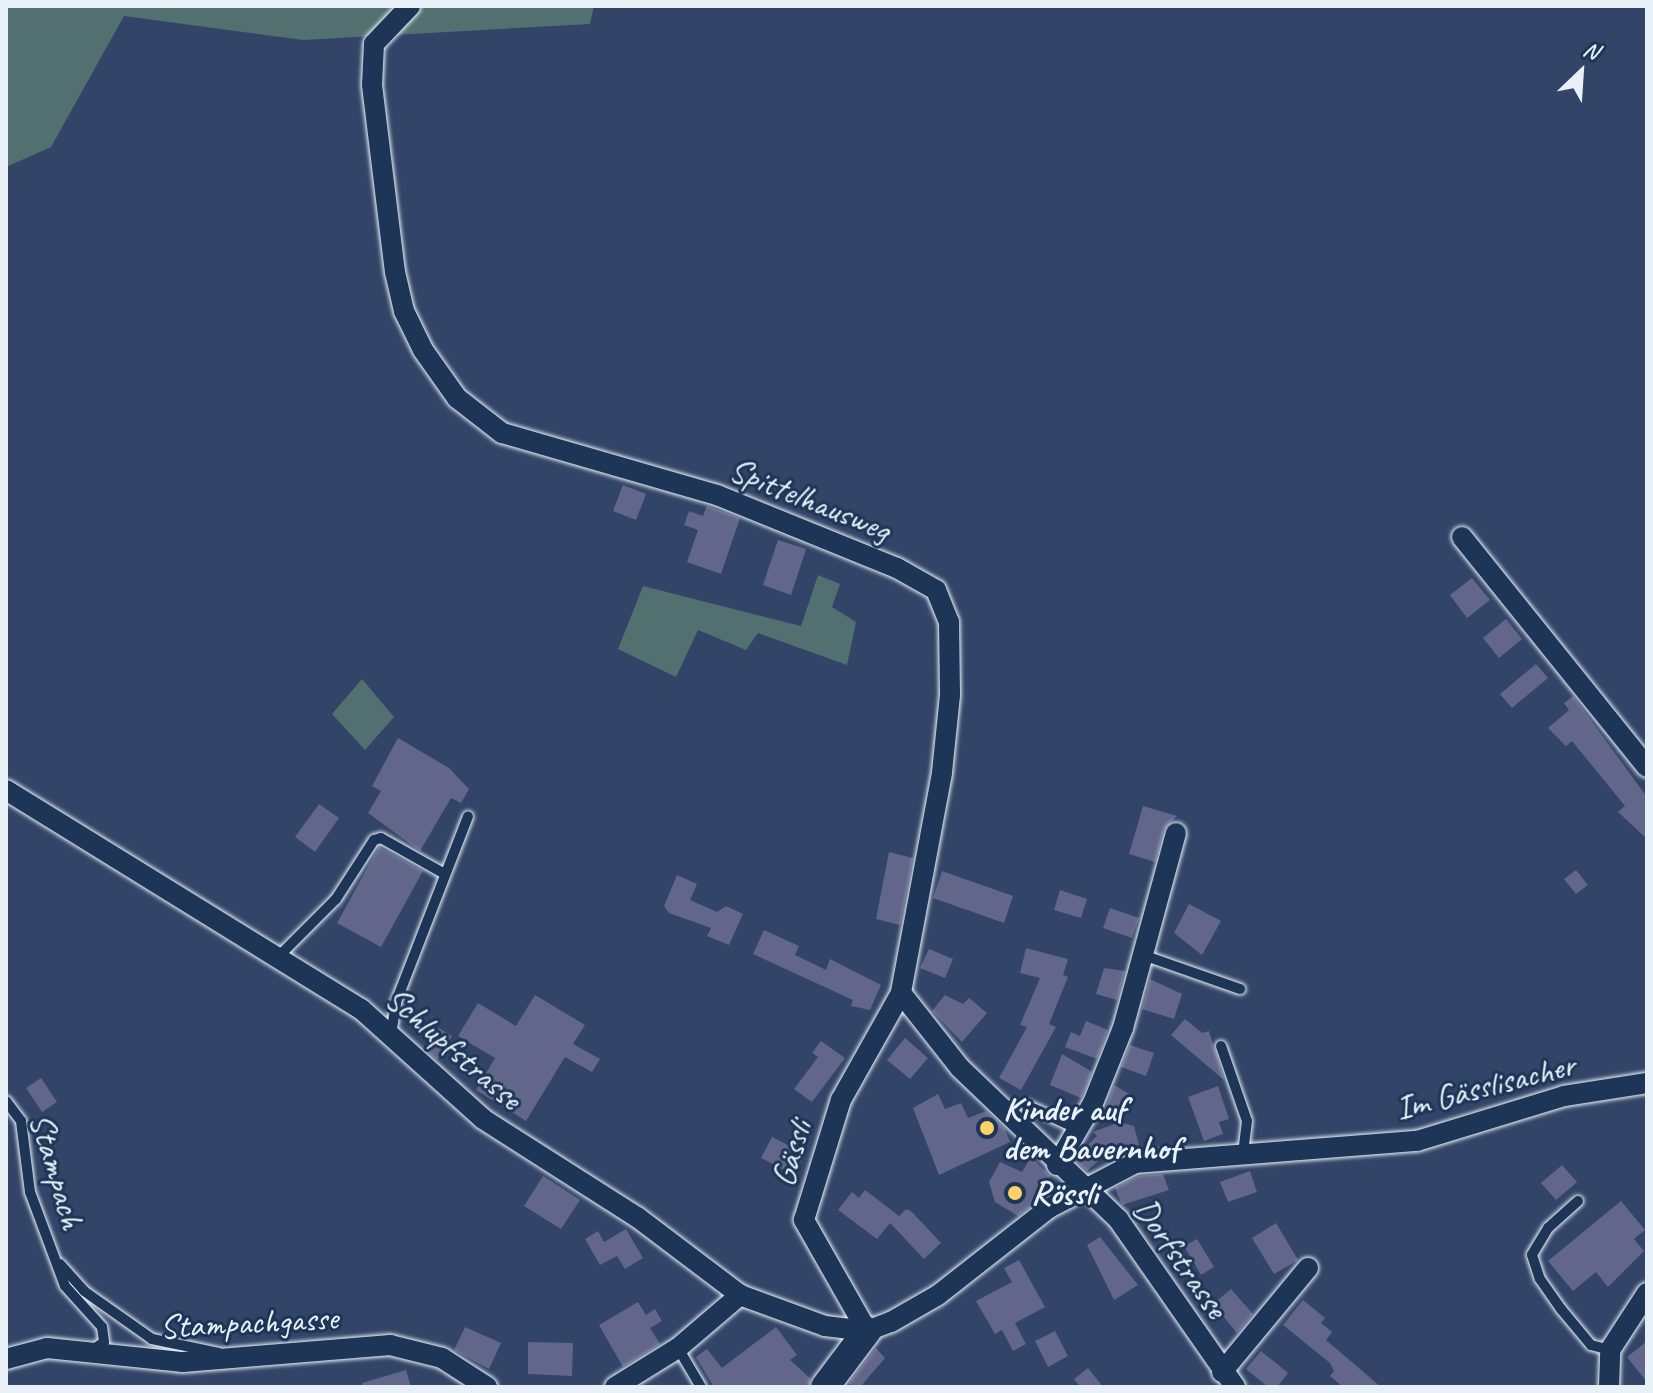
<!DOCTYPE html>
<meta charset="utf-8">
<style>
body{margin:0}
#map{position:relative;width:1653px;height:1393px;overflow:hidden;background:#324467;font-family:Caveat,sans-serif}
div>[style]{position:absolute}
.green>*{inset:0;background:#52706f}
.building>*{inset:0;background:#63668b}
.roads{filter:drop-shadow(0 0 2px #e8f1f8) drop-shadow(0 0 2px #e8f1f8)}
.lane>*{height:10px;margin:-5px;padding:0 5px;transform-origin:5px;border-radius:5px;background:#1d3557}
.street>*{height:20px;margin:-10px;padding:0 10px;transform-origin:10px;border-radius:10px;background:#1d3557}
.secondary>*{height:28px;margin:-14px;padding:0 14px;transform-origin:14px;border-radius:14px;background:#1d3557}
.dots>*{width:22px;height:22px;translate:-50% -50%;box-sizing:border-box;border:4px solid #1d3557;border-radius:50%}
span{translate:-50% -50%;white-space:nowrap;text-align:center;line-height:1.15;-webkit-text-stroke:6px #1d3557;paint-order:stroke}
.street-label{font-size:34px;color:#e8f1f8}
.poi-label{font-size:34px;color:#e8f1f8;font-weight:700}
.left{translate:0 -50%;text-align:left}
.frame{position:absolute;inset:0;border:8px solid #e8f1f8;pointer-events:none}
.north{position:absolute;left:1541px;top:32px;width:80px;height:80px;-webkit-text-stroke:6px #1d3557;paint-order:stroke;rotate:25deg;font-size:22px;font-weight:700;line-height:32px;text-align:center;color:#e8f1f8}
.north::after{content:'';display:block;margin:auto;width:28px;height:36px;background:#e8f1f8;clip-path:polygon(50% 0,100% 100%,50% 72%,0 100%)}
</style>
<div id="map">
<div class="green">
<div style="clip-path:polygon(6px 6px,594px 6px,590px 24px,303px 40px,124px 16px,51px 147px,6px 167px)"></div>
<div style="clip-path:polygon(818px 575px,840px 584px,832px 607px,856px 622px,847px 665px,758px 633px,746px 650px,698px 630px,676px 677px,618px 649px,643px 586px,801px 626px)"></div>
<div style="clip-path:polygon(362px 679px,394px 717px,365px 750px,332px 714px)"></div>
</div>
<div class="building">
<div style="clip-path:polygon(623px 485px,646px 494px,636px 520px,613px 511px)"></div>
<div style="clip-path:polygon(707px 506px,740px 518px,721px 574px,687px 562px,698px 530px,684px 525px,689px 511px,703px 516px)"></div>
<div style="clip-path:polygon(778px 540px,806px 549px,791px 595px,763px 585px)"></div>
<div style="clip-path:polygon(1472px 578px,1490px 600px,1467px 618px,1450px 595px)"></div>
<div style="clip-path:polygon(1506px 619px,1522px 639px,1499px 658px,1483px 638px)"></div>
<div style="clip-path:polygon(1536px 664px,1548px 678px,1512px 708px,1500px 694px)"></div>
<div style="clip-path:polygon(1573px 696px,1647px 797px,1647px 839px,1618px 812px,1625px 806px,1572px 741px,1566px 746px,1548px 728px,1569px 710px,1564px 703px)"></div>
<div style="clip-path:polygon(398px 738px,449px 768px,469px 789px,461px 803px,451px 798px,420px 851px,368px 813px,381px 791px,372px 786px)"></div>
<div style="clip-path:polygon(319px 804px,339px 818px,315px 852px,295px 837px)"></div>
<div style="clip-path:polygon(1143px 806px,1177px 816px,1164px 829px,1155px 862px,1129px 854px)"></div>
<div style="clip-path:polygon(379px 847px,423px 871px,381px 947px,337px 923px)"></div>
<div style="clip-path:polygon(889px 852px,913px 858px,900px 925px,876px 919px)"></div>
<div style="clip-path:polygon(1576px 870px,1588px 885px,1576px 894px,1564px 879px)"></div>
<div style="clip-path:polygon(942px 871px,1013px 896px,1004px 923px,933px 898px)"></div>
<div style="clip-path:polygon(677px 875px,697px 884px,690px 900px,717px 912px,726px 906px,743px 914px,729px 945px,707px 936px,711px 928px,669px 913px,664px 906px)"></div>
<div style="clip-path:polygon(1060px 890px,1087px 899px,1081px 918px,1054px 910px)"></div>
<div style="clip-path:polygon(1189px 904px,1221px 921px,1202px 955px,1174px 933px)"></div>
<div style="clip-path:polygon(1110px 908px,1139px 918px,1132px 938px,1103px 928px)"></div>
<div style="clip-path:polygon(764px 930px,799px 946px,795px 955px,826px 970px,830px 959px,881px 985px,870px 1010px,851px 1006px,853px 1000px,753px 954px)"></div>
<div style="clip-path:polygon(1026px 948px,1068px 959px,1063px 975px,1068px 977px,1049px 1024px,1056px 1027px,1021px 1090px,999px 1078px,1027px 1027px,1020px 1025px,1040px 978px,1020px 973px)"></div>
<div style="clip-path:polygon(929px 949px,953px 959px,945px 978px,920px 968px)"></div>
<div style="clip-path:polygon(1104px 968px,1125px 971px,1117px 1000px,1096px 994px)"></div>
<div style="clip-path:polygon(1150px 979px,1182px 994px,1174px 1019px,1142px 1009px)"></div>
<div style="clip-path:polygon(535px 995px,585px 1025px,573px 1044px,600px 1059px,592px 1072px,565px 1057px,526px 1121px,476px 1090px,495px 1058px,458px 1036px,478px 1003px,516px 1026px)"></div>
<div style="clip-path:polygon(945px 995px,963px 1004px,969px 998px,987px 1013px,962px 1042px,932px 1011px)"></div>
<div style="clip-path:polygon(1185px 1019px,1202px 1033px,1209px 1031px,1224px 1080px,1171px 1035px)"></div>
<div style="clip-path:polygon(1086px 1021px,1108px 1030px,1097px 1059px,1065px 1047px,1071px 1032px,1080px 1036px)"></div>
<div style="clip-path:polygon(439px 1028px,452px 1036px,437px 1060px,425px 1049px)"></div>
<div style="clip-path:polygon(905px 1038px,928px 1058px,910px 1079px,887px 1060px)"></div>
<div style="clip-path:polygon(821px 1041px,845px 1058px,812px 1102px,794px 1089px,818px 1057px,812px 1053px)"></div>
<div style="clip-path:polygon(1130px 1045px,1154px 1053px,1146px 1076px,1121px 1067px)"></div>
<div style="clip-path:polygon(1062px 1054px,1092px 1072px,1081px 1098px,1050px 1085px)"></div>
<div style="clip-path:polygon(41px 1078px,57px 1102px,42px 1112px,26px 1088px)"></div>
<div style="clip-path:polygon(1114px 1085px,1131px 1095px,1120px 1115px,1106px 1107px)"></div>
<div style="clip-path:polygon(1218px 1086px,1229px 1119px,1219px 1122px,1223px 1134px,1204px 1141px,1188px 1097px)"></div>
<div style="clip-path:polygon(938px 1094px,945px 1109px,961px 1103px,968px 1118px,986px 1111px,1005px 1129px,1010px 1142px,939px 1175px,913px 1108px)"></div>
<div style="clip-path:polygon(1120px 1122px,1134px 1126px,1139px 1145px,1113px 1148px,1087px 1171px,1075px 1160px,1080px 1152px,1097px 1136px,1093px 1132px)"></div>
<div style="clip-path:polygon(772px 1137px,805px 1154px,794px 1175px,761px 1158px)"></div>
<div style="clip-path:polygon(1031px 1157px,1050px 1176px,1036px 1202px,1018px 1216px,995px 1202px,989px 1182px,1000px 1162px,1022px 1172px)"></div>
<div style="clip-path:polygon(1562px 1165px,1577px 1182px,1556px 1200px,1541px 1183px)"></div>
<div style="clip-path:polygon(1250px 1171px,1257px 1192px,1228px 1202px,1220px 1182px)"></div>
<div style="clip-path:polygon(1163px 1174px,1169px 1190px,1122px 1205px,1115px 1188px,1139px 1176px)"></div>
<div style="clip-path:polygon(543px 1176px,580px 1200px,561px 1229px,524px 1206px)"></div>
<div style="clip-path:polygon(865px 1190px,899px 1216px,906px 1209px,912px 1212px,941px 1243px,924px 1259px,890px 1223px,877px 1239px,838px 1210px,852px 1192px,859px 1198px)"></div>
<div style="clip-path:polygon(1621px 1201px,1645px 1230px,1634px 1239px,1644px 1251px,1608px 1287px,1596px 1272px,1573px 1291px,1548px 1261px)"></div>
<div style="clip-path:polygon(1276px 1223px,1298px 1260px,1274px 1274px,1252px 1238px)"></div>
<div style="clip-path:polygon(626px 1229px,643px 1258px,625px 1269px,617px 1256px,600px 1265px,585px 1239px,598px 1231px,604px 1242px)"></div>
<div style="clip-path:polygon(1100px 1237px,1138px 1285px,1114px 1300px,1087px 1245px)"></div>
<div style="clip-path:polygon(1197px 1239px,1214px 1267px,1201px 1275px,1184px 1246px)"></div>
<div style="clip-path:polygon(1019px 1260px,1045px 1307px,1015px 1323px,1026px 1344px,1013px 1351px,1002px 1330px,995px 1334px,976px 1301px,1012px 1282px,1004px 1268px)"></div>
<div style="clip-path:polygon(1231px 1289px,1253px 1314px,1237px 1333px,1213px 1304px)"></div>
<div style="clip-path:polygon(1303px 1300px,1325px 1318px,1321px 1323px,1332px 1332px,1326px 1340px,1381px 1387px,1343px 1387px,1330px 1376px,1334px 1371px,1330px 1363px,1283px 1325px)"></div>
<div style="clip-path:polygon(638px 1302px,646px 1315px,655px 1309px,662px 1321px,650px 1328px,660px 1344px,623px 1367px,599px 1325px)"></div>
<div style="clip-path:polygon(465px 1327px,501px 1343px,489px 1369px,454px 1350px)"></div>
<div style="clip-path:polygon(776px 1327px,797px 1355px,790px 1360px,811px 1379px,808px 1387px,714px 1387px,696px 1357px,707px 1349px,722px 1368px)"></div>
<div style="clip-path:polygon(1055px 1331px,1068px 1356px,1048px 1367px,1035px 1341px)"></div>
<div style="clip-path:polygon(1647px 1341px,1647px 1382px,1627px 1357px)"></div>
<div style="clip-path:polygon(528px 1342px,573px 1343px,572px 1376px,528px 1374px)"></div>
<div style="clip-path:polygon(876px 1348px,885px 1358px,860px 1387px,853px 1387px,849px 1383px)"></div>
<div style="clip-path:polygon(1261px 1351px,1288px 1373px,1277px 1387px,1268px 1387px,1246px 1369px)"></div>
<div style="clip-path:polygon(1088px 1368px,1103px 1387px,1080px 1387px,1074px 1379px)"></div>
<div style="clip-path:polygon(406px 1370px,411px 1387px,362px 1387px,362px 1383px)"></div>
</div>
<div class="roads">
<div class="lane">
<div style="left:1143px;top:955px;width:103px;rotate:19.3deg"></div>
<div style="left:277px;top:958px;width:83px;rotate:-45deg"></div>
<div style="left:336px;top:899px;width:70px;rotate:-57.2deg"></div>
<div style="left:374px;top:840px;width:7px;rotate:-16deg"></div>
<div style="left:381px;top:838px;width:73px;rotate:29.4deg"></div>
<div style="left:391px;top:1035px;width:33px;rotate:-81deg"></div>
<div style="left:396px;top:1002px;width:199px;rotate:-68.8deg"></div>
<div style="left:1221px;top:1046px;width:79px;rotate:70.9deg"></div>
<div style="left:1247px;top:1121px;width:35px;rotate:97deg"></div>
<div style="left:6px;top:1101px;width:25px;rotate:53deg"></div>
<div style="left:21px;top:1121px;width:72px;rotate:82.8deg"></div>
<div style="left:30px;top:1192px;width:100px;rotate:69.6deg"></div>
<div style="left:65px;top:1286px;width:55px;rotate:47.9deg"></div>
<div style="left:102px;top:1327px;width:15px;rotate:82deg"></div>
<div style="left:104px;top:1342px;width:12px;rotate:145deg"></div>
<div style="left:1026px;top:1105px;width:57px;rotate:24.8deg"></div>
<div style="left:1578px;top:1201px;width:40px;rotate:138deg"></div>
<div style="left:1548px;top:1228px;width:31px;rotate:121deg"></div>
<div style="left:1532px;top:1255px;width:25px;rotate:72deg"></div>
<div style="left:1540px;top:1279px;width:37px;rotate:55deg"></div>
<div style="left:1561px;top:1309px;width:47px;rotate:50.2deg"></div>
<div style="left:1591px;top:1345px;width:20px;rotate:15deg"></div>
<div style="left:60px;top:1264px;width:36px;rotate:48deg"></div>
<div style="left:84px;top:1291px;width:83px;rotate:35.2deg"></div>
<div style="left:152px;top:1339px;width:68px;rotate:11.8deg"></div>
<div style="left:678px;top:1348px;width:45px;rotate:59.5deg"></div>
</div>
<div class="street">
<div style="left:410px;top:6px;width:52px;rotate:133.5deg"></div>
<div style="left:374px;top:44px;width:41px;rotate:92.8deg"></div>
<div style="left:372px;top:85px;width:188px;rotate:83deg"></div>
<div style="left:395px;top:272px;width:40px;rotate:77deg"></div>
<div style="left:404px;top:311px;width:43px;rotate:64deg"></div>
<div style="left:423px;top:350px;width:59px;rotate:54.7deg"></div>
<div style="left:457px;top:398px;width:57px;rotate:37.9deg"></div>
<div style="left:502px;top:433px;width:224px;rotate:16.1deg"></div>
<div style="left:717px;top:495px;width:194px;rotate:22.1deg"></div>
<div style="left:897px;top:568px;width:45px;rotate:29.4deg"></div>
<div style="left:936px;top:590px;width:35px;rotate:68deg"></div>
<div style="left:949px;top:622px;width:73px;rotate:89.2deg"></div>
<div style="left:950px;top:695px;width:78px;rotate:95.9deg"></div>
<div style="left:942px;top:773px;width:224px;rotate:100.6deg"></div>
<div style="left:901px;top:993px;width:95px;rotate:51.8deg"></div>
<div style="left:960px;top:1068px;width:219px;rotate:43.7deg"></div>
<div style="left:1118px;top:1219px;width:205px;rotate:55.1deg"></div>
<div style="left:1462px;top:537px;width:295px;rotate:51.2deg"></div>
<div style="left:6px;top:790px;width:417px;rotate:31.7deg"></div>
<div style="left:361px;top:1009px;width:164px;rotate:42deg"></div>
<div style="left:483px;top:1119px;width:183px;rotate:32.5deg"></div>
<div style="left:637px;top:1217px;width:129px;rotate:37.1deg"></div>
<div style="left:740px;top:1295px;width:90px;rotate:20deg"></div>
<div style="left:825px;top:1326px;width:42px;rotate:6.8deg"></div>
<div style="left:867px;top:1331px;width:26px;rotate:-21deg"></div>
<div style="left:891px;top:1322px;width:54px;rotate:-29.9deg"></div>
<div style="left:938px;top:1295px;width:141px;rotate:-38.1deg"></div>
<div style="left:1049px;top:1208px;width:97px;rotate:-27.6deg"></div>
<div style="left:1135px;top:1163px;width:283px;rotate:-4.5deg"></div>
<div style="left:1417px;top:1141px;width:154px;rotate:-17deg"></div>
<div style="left:1564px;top:1096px;width:84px;rotate:-8.9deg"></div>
<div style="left:1057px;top:1165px;width:72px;rotate:-59.9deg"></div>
<div style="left:1093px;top:1103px;width:81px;rotate:-68.2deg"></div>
<div style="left:1123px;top:1028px;width:202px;rotate:-74.8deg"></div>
<div style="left:867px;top:1331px;width:128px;rotate:-119.6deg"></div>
<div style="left:804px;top:1220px;width:126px;rotate:-72.9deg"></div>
<div style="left:841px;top:1100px;width:123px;rotate:-60.7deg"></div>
<div style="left:6px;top:1359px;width:42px;rotate:-15deg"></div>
<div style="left:47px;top:1348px;width:137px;rotate:5.9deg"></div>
<div style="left:183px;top:1362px;width:208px;rotate:-4.7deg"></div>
<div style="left:390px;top:1345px;width:54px;rotate:14deg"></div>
<div style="left:442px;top:1358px;width:54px;rotate:32.8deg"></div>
<div style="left:1222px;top:1372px;width:135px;rotate:-50.4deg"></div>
<div style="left:615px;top:1387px;width:74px;rotate:-31.8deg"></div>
<div style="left:678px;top:1348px;width:82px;rotate:-40.5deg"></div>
<div style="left:1609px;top:1387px;width:37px;rotate:-88deg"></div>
<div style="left:1610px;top:1350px;width:68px;rotate:-57deg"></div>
</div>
<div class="secondary">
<div style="left:825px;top:1387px;width:70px;rotate:-53.1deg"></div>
</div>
</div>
<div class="dots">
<div style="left:987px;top:1128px;background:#ffd166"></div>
<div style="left:1015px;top:1193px;background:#ffd166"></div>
</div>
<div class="street-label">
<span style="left:810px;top:499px;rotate:22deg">Spittelhausweg</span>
<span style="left:454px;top:1048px;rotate:41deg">Schlupfstrasse</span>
<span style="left:1485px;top:1086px;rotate:-14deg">Im Gässlisacher</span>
<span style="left:791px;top:1153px;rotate:-73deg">Gässli</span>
<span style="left:57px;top:1171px;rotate:74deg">Stampach</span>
<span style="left:1181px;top:1258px;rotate:55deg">Dorfstrasse</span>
<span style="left:249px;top:1322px;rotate:-3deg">Stampachgasse</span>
</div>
<div class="poi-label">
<span class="left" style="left:1003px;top:1128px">Kinder auf<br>dem Bauernhof</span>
<span class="left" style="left:1031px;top:1193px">Rössli</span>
</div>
<div class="frame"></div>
<div class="north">N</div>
</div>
